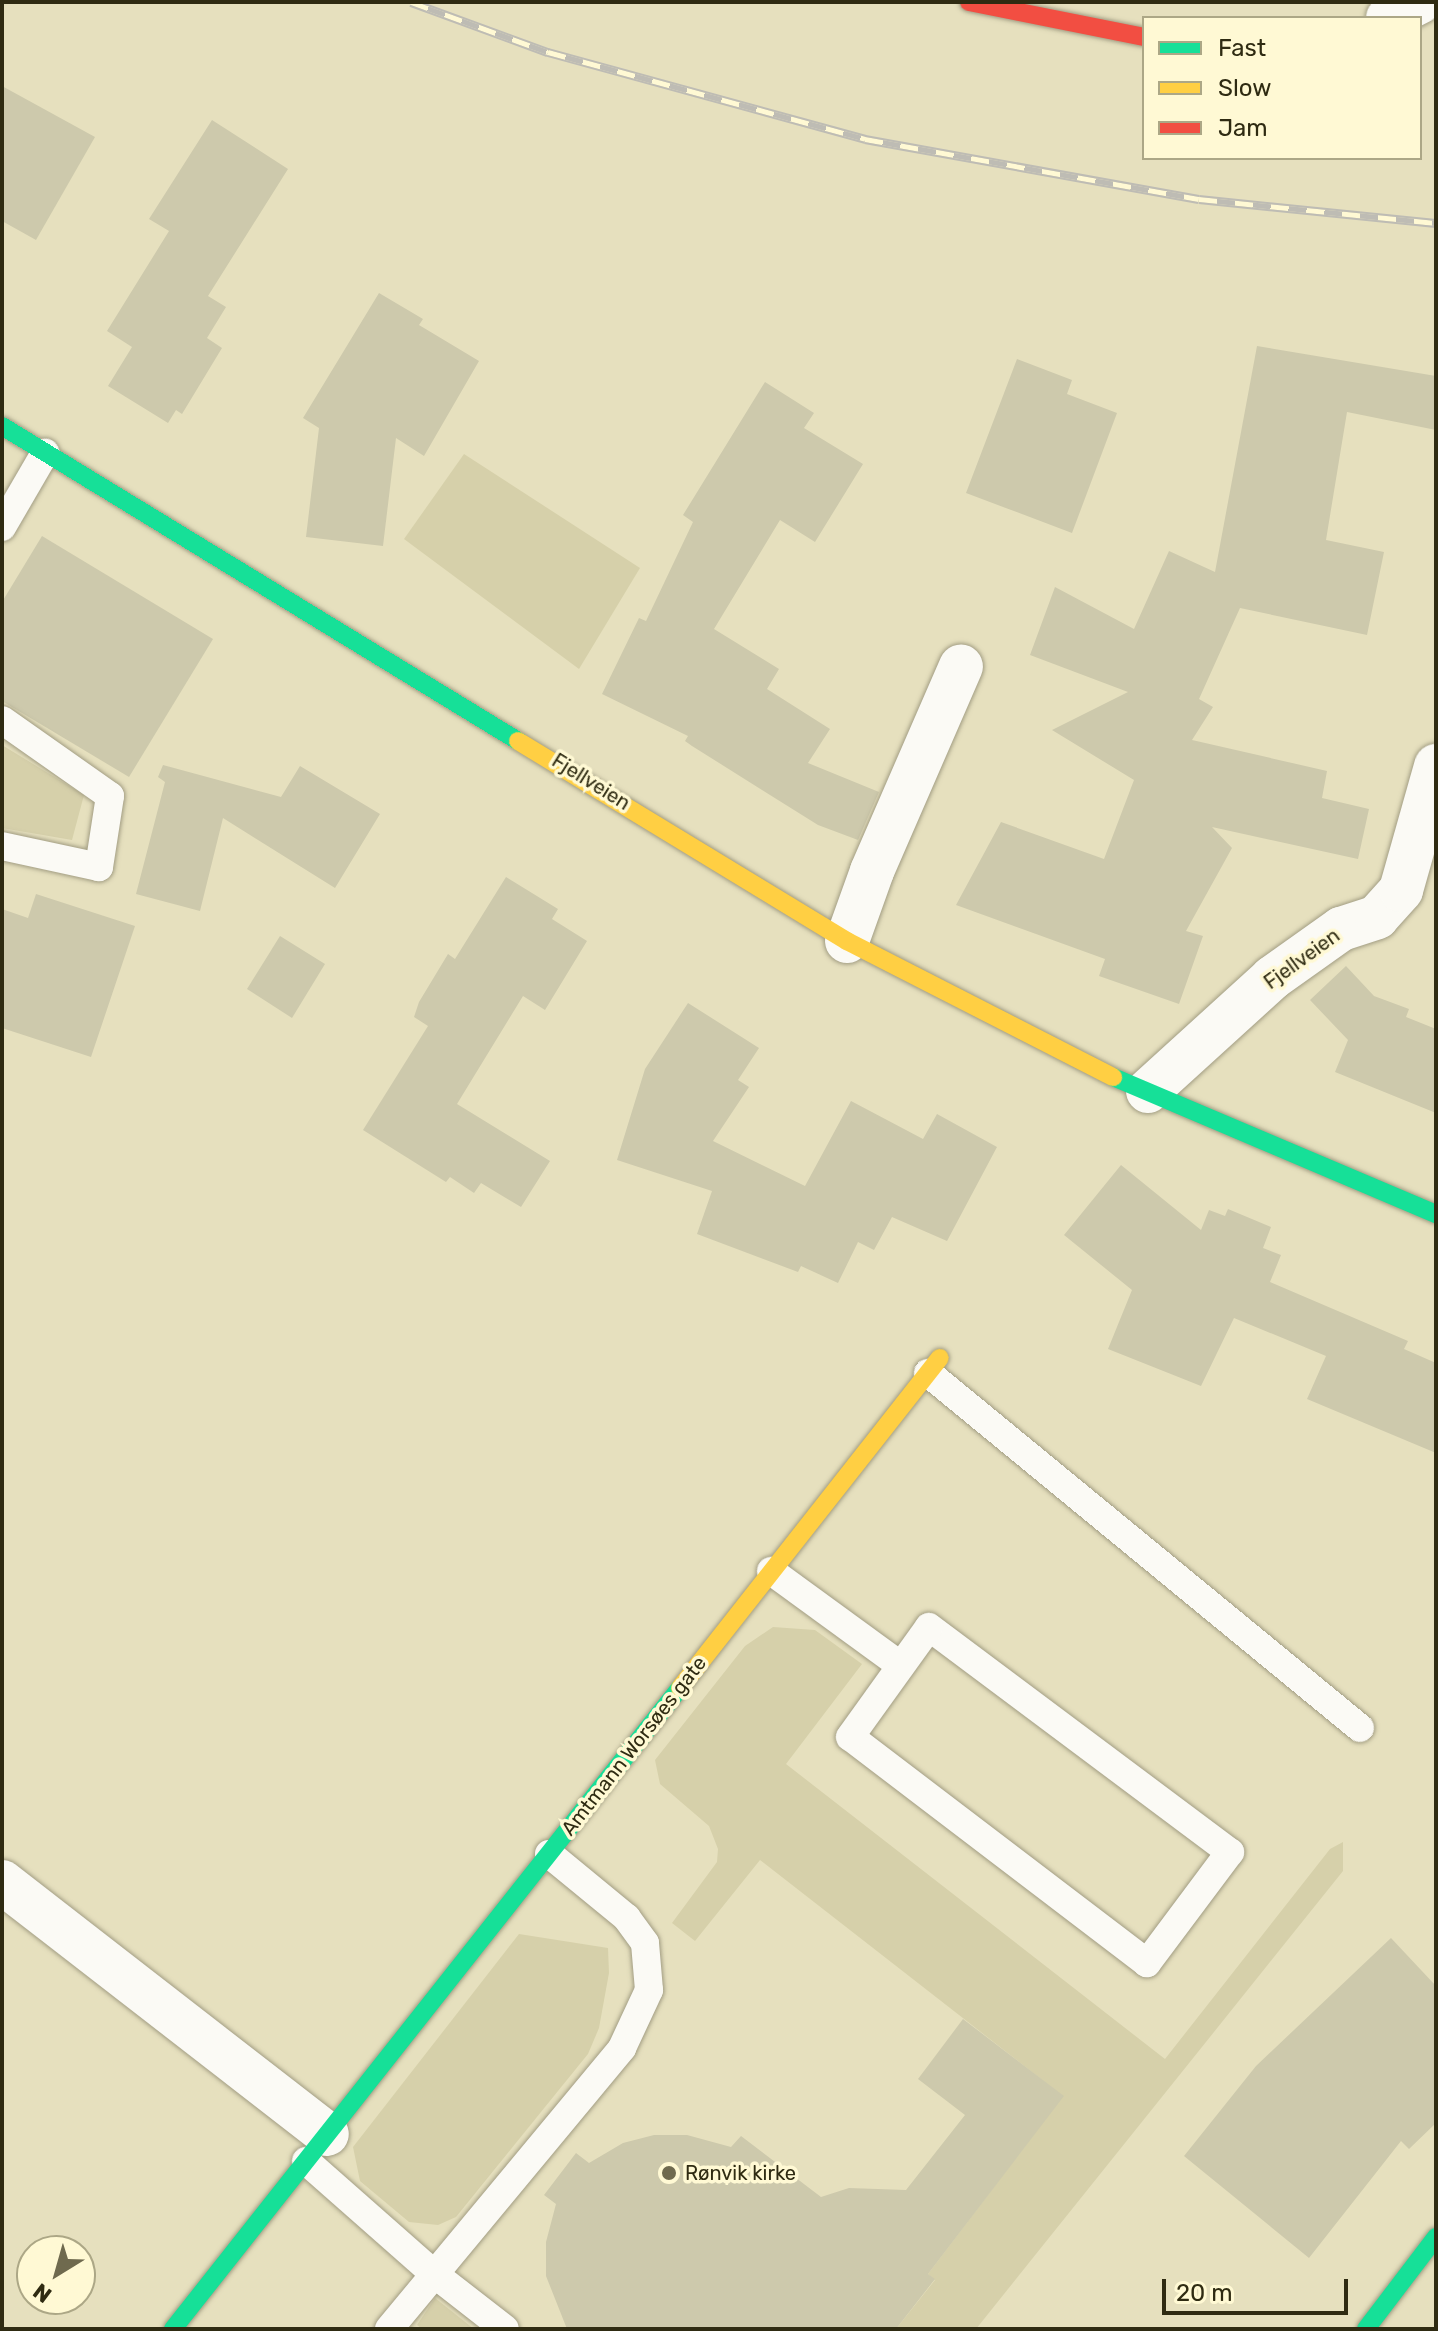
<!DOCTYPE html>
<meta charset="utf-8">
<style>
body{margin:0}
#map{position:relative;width:1438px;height:2331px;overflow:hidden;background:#e6e0be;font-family:Rubik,sans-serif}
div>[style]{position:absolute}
.green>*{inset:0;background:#d6d0aa}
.building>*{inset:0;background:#cdc9ac}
.roads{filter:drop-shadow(0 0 2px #a29d83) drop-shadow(0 0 2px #a29d83)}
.lane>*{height:28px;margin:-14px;padding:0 14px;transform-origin:14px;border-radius:14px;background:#fbfaf5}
.street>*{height:44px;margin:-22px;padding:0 22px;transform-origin:22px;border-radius:22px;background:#fbfaf5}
.fast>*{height:18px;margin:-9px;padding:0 9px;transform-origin:9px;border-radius:9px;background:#16e098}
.slow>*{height:18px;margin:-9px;padding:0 9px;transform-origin:9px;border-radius:9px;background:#ffcf43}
.jam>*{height:18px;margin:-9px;padding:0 9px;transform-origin:9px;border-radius:9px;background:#f24e42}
.rail>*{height:9px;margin-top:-4.5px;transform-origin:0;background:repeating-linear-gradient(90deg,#fff9d4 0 18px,#bebcb4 0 36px);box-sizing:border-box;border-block:2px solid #bebcb4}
.dots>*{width:22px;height:22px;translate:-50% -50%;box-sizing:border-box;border:4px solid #fff9d4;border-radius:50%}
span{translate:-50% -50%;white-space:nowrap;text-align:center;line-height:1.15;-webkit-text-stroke:7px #fff9d4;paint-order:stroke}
.street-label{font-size:20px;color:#2f2b12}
.poi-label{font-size:20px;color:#2f2b12}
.left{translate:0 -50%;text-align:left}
.frame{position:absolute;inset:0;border:4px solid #2f2b12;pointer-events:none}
.legend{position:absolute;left:1142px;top:16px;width:280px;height:144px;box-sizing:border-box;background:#fff9d4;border:2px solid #aca786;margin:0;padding:10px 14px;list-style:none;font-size:24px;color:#2f2b12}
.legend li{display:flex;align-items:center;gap:16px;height:40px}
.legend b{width:40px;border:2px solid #aca786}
.north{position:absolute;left:16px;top:2235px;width:80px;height:80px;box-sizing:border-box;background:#fff9d4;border:2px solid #aca786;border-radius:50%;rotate:217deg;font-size:22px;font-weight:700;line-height:32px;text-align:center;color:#2f2b12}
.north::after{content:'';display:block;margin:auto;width:28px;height:36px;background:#6f6a4e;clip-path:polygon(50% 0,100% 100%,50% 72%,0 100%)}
.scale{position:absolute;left:1162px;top:2279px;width:186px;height:36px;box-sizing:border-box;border:4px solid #2f2b12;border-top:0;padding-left:10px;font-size:24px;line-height:28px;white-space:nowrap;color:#2f2b12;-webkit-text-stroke:6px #fff9d4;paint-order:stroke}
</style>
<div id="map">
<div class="green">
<div style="clip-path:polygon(464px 454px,640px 568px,579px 669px,404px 539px)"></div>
<div style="clip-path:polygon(2px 745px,84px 795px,72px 840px,2px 828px)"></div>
<div style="clip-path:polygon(773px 1627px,815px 1630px,862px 1664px,786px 1764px,1165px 2059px,1330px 1849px,1343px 1842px,1343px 1871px,976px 2329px,896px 2329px,935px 2280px,928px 2274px,1063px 2096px,760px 1860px,695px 1941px,672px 1923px,717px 1862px,718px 1849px,709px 1826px,660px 1784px,655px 1760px,745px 1646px)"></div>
<div style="clip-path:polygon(519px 1934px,608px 1948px,609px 1973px,599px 2028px,588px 2054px,456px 2217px,438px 2225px,409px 2222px,360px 2181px,353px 2147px)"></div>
<div style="clip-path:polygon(435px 2298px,474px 2329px,422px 2329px,417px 2325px)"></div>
</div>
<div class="building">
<div style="clip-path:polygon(2px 86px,95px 137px,36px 240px,2px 221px)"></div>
<div style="clip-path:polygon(212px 120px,288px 169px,208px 296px,226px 307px,207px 338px,222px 348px,182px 414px,176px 410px,168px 423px,108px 386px,132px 347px,107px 331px,169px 231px,149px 219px)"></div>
<div style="clip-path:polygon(379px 293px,423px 319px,419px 325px,479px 361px,424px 456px,396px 438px,383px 546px,306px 537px,319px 428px,303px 418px)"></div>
<div style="clip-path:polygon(1257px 346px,1436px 376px,1436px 430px,1347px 412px,1326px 540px,1384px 552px,1367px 635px,1240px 608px,1199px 699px,1213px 707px,1192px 740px,1327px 771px,1322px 798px,1369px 809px,1358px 859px,1212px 827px,1232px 848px,1186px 931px,1203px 936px,1179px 1004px,1099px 976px,1105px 959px,956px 905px,1001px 822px,1104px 859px,1134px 780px,1052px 730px,1128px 692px,1030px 655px,1055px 587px,1134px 629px,1169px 551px,1215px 572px)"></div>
<div style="clip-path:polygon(1017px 359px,1072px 380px,1067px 394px,1117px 413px,1072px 533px,966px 493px)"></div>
<div style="clip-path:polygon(765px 382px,814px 413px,804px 428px,863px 464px,815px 542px,780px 520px,714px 629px,779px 669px,767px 689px,830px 729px,808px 763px,879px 792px,858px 840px,818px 825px,692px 746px,685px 741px,688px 736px,602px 694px,639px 618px,646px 621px,693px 522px,683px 515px)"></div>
<div style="clip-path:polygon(42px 536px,213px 639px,129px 777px,2px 701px,2px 602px)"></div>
<div style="clip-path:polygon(163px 765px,281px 797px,300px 766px,380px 814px,335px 888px,223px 818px,200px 911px,136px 894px,165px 782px,158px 777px)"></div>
<div style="clip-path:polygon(506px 877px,558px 909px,552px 919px,587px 941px,545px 1010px,523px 996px,457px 1104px,550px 1161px,521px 1207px,481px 1183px,474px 1193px,450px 1177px,446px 1182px,363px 1130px,428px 1026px,414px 1017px,419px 1002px,448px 954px,455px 959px)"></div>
<div style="clip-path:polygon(36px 894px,135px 926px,91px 1057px,2px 1028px,2px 909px,28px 918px)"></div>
<div style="clip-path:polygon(280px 936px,325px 964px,292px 1018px,247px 989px)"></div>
<div style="clip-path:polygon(1346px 966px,1374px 996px,1409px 1009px,1406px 1017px,1436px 1029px,1436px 1113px,1335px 1072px,1348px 1040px,1310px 1000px)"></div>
<div style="clip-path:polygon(688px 1003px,759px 1048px,738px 1080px,749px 1087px,713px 1141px,805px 1186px,851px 1101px,923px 1139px,937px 1114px,997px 1147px,947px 1241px,892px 1217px,874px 1250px,858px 1242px,838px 1283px,801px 1266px,798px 1272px,697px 1234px,712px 1191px,617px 1160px,645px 1069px)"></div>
<div style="clip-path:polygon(1121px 1165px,1201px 1230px,1209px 1210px,1225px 1216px,1228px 1209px,1271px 1227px,1263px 1248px,1281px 1255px,1270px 1282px,1408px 1341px,1404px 1349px,1436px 1363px,1436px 1453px,1307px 1399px,1326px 1356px,1234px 1318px,1201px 1386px,1108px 1349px,1132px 1290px,1064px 1235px)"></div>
<div style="clip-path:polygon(1391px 1938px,1436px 1986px,1436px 2123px,1409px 2149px,1401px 2141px,1309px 2258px,1184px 2156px,1256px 2066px)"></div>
<div style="clip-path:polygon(963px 2019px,1064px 2096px,928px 2274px,935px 2279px,896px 2329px,567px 2329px,546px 2276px,546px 2242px,556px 2204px,544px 2195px,576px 2153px,589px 2163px,623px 2143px,654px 2135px,687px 2135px,731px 2147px,741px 2136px,821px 2197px,849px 2188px,906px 2190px,965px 2115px,918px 2079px)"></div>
</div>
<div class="roads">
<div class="lane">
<div style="left:2px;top:527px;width:86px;rotate:-59.8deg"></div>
<div style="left:2px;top:720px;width:132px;rotate:35.1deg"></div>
<div style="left:110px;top:796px;width:72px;rotate:98.8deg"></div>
<div style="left:99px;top:867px;width:99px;rotate:-167.8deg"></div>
<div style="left:928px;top:1373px;width:559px;rotate:39.41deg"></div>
<div style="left:771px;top:1571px;width:160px;rotate:36.1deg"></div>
<div style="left:929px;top:1627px;width:376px;rotate:36.8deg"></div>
<div style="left:1230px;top:1852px;width:139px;rotate:126.8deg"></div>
<div style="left:1147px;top:1963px;width:373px;rotate:-142.7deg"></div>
<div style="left:850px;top:1737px;width:135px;rotate:-54.3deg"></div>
<div style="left:306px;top:2161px;width:169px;rotate:41.4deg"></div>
<div style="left:433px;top:2273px;width:91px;rotate:37.9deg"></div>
<div style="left:389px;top:2329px;width:365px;rotate:-50.3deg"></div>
<div style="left:622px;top:2048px;width:64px;rotate:-65deg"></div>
<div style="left:649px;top:1990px;width:47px;rotate:-94.9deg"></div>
<div style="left:645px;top:1943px;width:31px;rotate:-126deg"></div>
<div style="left:627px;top:1918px;width:101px;rotate:-140.6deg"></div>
</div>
<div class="street">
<div style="left:1388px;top:18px;width:36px;rotate:-27deg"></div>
<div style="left:847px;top:941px;width:74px;rotate:-70.3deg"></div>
<div style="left:872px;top:871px;width:223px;rotate:-66.5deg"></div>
<div style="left:1148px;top:1091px;width:168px;rotate:-42.3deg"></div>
<div style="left:1272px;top:978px;width:85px;rotate:-35.4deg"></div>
<div style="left:1341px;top:929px;width:38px;rotate:-18deg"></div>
<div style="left:1377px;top:917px;width:36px;rotate:-48deg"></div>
<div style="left:1401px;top:890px;width:129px;rotate:-74.2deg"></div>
<div style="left:2px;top:1882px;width:411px;rotate:37.8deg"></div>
</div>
<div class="fast">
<div style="left:2px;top:426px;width:605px;rotate:31.4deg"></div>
<div style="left:1113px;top:1077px;width:351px;rotate:23deg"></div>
<div style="left:173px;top:2329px;width:817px;rotate:-51.66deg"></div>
<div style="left:1366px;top:2329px;width:116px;rotate:-52.7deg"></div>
</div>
<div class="slow">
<div style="left:518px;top:741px;width:385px;rotate:31.3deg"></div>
<div style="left:847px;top:941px;width:299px;rotate:27.1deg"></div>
<div style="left:680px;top:1688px;width:420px;rotate:-51.8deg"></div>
</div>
<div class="jam">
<div style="left:969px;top:2px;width:178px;rotate:11.3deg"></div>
</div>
</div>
<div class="rail">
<div style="left:411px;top:2px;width:146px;rotate:20.1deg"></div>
<div style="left:548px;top:52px;width:329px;rotate:15.3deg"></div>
<div style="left:865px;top:139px;width:339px;rotate:10.2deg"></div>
<div style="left:1199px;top:199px;width:238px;rotate:5.8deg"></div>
</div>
<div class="dots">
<div style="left:669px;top:2173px;background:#6f6a4e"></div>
</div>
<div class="street-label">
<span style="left:591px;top:782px;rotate:32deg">Fjellveien</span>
<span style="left:1302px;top:959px;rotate:-36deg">Fjellveien</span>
<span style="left:634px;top:1746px;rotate:-52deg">Amtmann Worsøes gate</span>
</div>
<div class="poi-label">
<span class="left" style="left:685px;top:2173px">Rønvik kirke</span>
</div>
<div class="frame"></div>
<ul class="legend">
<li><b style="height:10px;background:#16e098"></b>Fast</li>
<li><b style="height:10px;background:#ffcf43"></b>Slow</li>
<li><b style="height:10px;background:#f24e42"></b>Jam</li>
</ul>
<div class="north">N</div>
<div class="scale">20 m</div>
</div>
